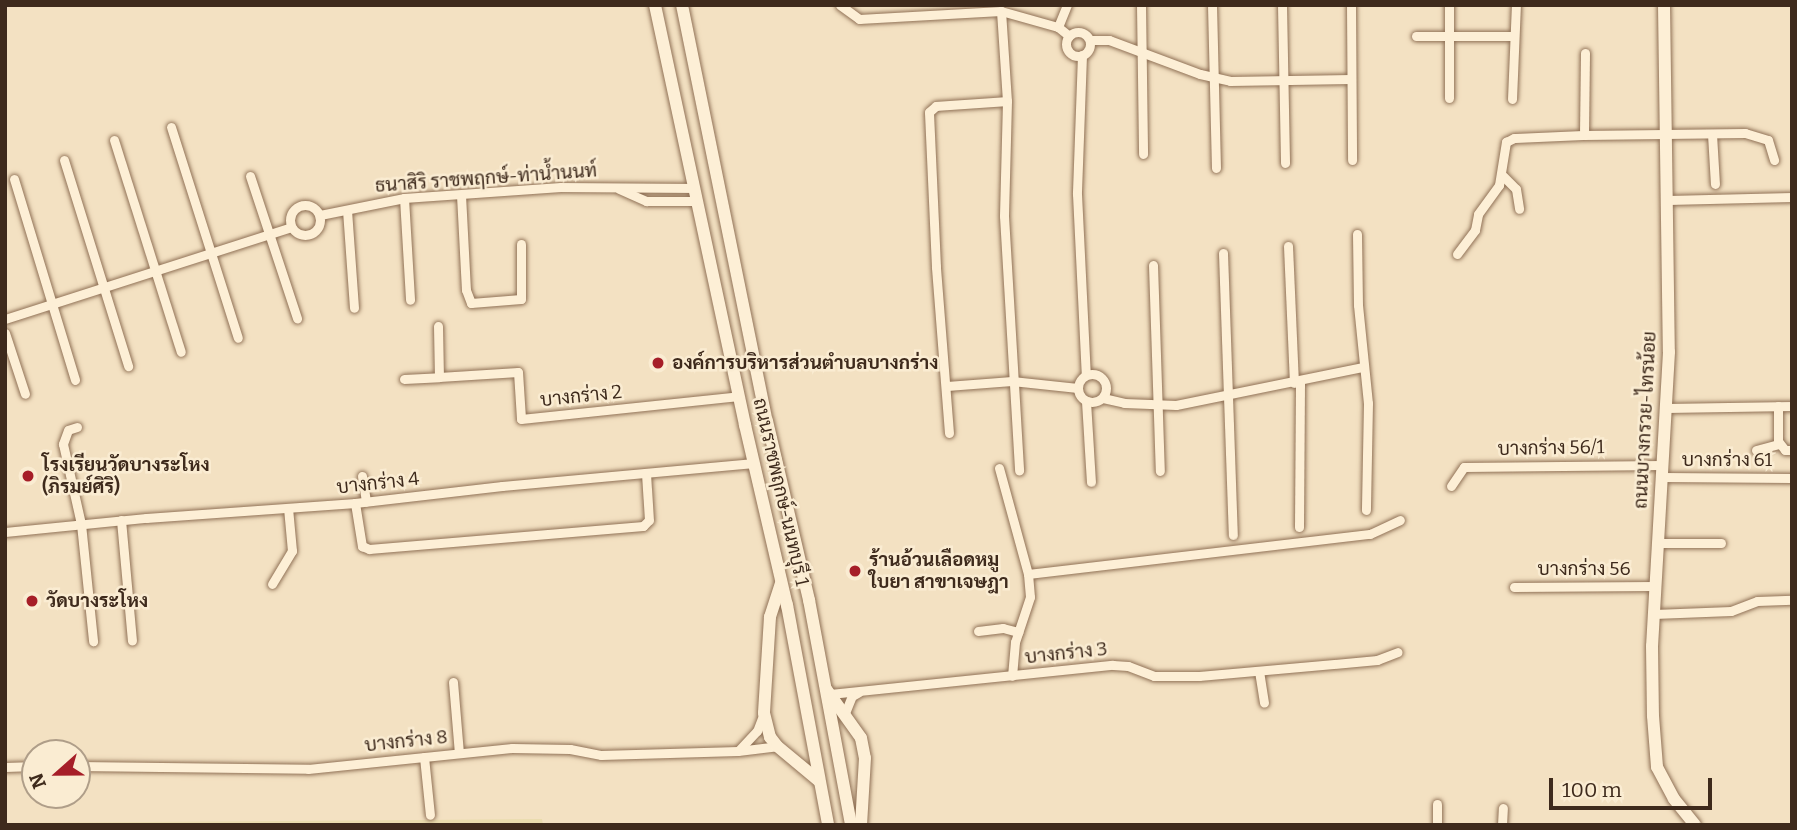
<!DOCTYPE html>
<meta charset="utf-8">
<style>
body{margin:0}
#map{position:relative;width:1797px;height:830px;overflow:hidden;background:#f3e1c2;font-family:Bitter,Sarabun,serif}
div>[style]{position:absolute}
.farmland>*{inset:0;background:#eadcae}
.roads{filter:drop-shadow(0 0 2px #907156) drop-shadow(0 0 2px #907156)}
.street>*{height:9px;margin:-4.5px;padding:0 4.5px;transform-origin:4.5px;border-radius:4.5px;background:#fdefd6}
.street>.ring{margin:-4.5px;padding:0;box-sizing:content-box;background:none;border:9px solid #fdefd6;border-radius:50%}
.secondary>*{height:12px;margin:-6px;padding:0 6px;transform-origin:6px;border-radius:6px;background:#fdefd6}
.dots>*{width:19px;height:19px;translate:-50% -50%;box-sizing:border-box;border:4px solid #faecd2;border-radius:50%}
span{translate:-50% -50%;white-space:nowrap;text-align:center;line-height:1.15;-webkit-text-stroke:5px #faecd2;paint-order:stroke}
.street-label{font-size:19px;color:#3e2a1c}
.poi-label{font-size:19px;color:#3e2a1c;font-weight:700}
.left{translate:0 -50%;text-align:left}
.frame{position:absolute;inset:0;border:7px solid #3e2a1c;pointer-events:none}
.north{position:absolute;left:21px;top:739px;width:70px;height:70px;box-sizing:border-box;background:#faecd2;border:2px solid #af9e89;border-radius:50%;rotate:249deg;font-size:19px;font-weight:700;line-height:28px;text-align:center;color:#3e2a1c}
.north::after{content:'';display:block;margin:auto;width:24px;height:32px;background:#a61e28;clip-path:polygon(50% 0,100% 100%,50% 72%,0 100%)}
.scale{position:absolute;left:1549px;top:778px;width:163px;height:32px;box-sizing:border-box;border:4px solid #3e2a1c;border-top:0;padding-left:9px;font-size:21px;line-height:24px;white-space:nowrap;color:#3e2a1c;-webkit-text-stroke:5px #faecd2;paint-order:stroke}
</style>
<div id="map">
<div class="farmland">
<div style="clip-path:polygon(542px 819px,543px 825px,5px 825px,5px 823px)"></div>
</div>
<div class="roads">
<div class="street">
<div style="left:840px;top:5px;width:24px;rotate:36deg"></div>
<div style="left:859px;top:19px;width:142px;rotate:-3.2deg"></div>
<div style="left:1001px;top:11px;width:59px;rotate:15.7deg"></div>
<div style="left:1058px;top:27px;width:14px;rotate:39deg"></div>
<div style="left:1141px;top:5px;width:149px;rotate:89.2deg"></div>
<div style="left:1212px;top:5px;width:163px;rotate:88.6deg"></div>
<div style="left:1282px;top:5px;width:158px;rotate:88.9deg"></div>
<div style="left:1351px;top:5px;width:155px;rotate:89.6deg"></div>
<div style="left:1001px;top:11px;width:90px;rotate:86.2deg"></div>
<div style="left:1007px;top:101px;width:115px;rotate:91.5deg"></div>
<div style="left:1004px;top:216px;width:255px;rotate:86.6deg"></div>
<div style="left:1058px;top:27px;width:24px;rotate:-68deg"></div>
<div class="ring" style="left:1066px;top:32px;width:15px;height:15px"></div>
<div style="left:1416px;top:36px;width:98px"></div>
<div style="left:1090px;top:40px;width:19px"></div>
<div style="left:1109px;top:40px;width:97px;rotate:20.5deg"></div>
<div style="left:1200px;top:74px;width:31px;rotate:13deg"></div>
<div style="left:1230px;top:81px;width:121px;rotate:-0.9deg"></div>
<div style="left:1585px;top:53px;width:82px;rotate:90.7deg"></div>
<div style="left:1584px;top:135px;width:161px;rotate:-0.7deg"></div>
<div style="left:1745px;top:133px;width:24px;rotate:17deg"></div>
<div style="left:1768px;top:140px;width:21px;rotate:73deg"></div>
<div style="left:1082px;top:55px;width:139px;rotate:92.1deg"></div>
<div style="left:1077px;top:194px;width:181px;rotate:87.2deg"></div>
<div style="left:1449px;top:98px;width:93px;rotate:-90deg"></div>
<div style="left:1512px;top:99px;width:94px;rotate:-87.6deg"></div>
<div style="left:171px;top:127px;width:221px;rotate:72.4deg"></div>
<div style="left:1712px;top:134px;width:50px;rotate:86.6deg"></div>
<div style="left:114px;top:140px;width:222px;rotate:72.5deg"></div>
<div style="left:64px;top:160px;width:216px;rotate:72.7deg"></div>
<div style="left:250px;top:176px;width:150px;rotate:71.7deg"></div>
<div style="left:1503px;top:176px;width:18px;rotate:45deg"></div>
<div style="left:1516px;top:189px;width:20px;rotate:81deg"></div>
<div style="left:14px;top:179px;width:210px;rotate:73.1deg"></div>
<div style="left:619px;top:189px;width:30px;rotate:24deg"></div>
<div style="left:646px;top:201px;width:51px"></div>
<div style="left:461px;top:195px;width:95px;rotate:87deg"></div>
<div style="left:466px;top:290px;width:14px;rotate:69deg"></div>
<div style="left:471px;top:303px;width:50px;rotate:-4.6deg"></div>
<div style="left:521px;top:299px;width:55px;rotate:-90deg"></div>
<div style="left:404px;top:198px;width:102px;rotate:86.6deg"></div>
<div style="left:1668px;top:200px;width:124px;rotate:-1.4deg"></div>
<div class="ring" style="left:290px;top:205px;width:21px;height:21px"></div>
<div style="left:347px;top:210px;width:98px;rotate:85.9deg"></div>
<div style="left:320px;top:215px;width:86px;rotate:-11.4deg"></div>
<div style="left:404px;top:198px;width:157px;rotate:-4deg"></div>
<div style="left:561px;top:187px;width:133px;rotate:0.4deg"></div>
<div style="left:1357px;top:234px;width:71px;rotate:89.2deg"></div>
<div style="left:1358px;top:305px;width:99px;rotate:84.2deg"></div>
<div style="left:1368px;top:403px;width:107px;rotate:91.1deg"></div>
<div style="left:1288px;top:246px;width:137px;rotate:87.5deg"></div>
<div style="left:1223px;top:253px;width:282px;rotate:88deg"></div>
<div style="left:1457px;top:254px;width:30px;rotate:-53deg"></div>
<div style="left:1475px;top:230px;width:16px;rotate:-79deg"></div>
<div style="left:1478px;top:214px;width:36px;rotate:-54deg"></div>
<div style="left:1499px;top:185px;width:44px;rotate:-80.8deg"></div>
<div style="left:1506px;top:142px;width:9px;rotate:-27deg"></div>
<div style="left:1514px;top:138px;width:70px;rotate:-2.5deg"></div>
<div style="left:1153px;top:265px;width:206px;rotate:88.1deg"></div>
<div style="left:5px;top:319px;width:301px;rotate:-17.8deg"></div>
<div style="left:438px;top:326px;width:51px;rotate:88.9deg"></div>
<div style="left:439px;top:377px;width:79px;rotate:-3.6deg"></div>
<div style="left:518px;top:372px;width:47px;rotate:86.3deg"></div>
<div style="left:521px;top:419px;width:219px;rotate:-6deg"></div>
<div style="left:5px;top:333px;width:64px;rotate:71.8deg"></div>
<div class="ring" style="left:1078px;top:374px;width:19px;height:19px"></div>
<div style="left:404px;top:379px;width:35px;rotate:-3deg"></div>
<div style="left:947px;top:386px;width:65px;rotate:-4.4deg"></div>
<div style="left:1012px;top:381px;width:66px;rotate:6.1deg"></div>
<div style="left:1103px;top:398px;width:22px;rotate:13deg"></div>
<div style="left:1124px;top:403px;width:52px;rotate:2.2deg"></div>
<div style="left:1176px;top:405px;width:191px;rotate:-11.5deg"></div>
<div style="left:1086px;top:401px;width:81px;rotate:86.5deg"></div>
<div style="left:1778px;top:406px;width:35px;rotate:90deg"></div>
<div style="left:1778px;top:441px;width:11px;rotate:52deg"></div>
<div style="left:1785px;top:450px;width:7px"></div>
<div style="left:1666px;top:408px;width:126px;rotate:-0.9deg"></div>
<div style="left:77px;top:427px;width:9px;rotate:162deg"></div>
<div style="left:68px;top:430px;width:15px;rotate:110deg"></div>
<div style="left:63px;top:444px;width:82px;rotate:77.3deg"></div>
<div style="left:81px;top:524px;width:118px;rotate:84.1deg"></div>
<div style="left:949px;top:433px;width:167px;rotate:-94.5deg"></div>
<div style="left:936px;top:267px;width:155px;rotate:-92.6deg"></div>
<div style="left:929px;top:112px;width:9px;rotate:-41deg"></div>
<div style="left:936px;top:106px;width:71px;rotate:-4deg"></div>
<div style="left:1756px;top:450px;width:24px;rotate:-15deg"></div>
<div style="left:999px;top:468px;width:110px;rotate:74.7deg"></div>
<div style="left:1028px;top:574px;width:23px;rotate:85deg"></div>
<div style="left:1030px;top:597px;width:47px;rotate:108.4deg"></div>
<div style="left:1015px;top:642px;width:34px;rotate:95deg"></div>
<div style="left:362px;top:476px;width:26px;rotate:81deg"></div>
<div style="left:1662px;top:477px;width:130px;rotate:0.4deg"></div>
<div style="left:1451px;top:486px;width:23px;rotate:-56deg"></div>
<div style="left:1464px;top:467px;width:198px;rotate:-0.6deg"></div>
<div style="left:355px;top:503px;width:44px;rotate:80.8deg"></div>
<div style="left:362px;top:546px;width:8px;rotate:23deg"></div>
<div style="left:369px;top:549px;width:275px;rotate:-4.8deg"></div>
<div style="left:643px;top:526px;width:8px;rotate:-45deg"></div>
<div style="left:649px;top:520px;width:47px;rotate:-93.7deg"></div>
<div style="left:121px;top:520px;width:121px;rotate:84.8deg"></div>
<div style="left:1299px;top:527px;width:145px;rotate:-89.6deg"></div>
<div style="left:5px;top:532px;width:142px;rotate:-5.7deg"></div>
<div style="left:146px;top:518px;width:210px;rotate:-4.1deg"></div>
<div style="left:355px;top:503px;width:148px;rotate:-6.6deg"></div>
<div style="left:502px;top:486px;width:253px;rotate:-5.2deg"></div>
<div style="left:1658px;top:543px;width:63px"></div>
<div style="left:1028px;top:574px;width:344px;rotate:-6.7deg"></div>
<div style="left:1370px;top:534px;width:33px;rotate:-25deg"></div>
<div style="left:272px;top:584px;width:39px;rotate:-59deg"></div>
<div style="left:292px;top:551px;width:43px;rotate:-95.3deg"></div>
<div style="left:1514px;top:587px;width:141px;rotate:-0.4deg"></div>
<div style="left:1654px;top:614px;width:77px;rotate:-2.2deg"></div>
<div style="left:1731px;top:611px;width:28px;rotate:-21deg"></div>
<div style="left:1757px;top:601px;width:35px;rotate:-2deg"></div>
<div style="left:978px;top:631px;width:25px;rotate:-7deg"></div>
<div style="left:1003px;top:628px;width:16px;rotate:15deg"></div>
<div style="left:1259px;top:671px;width:32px;rotate:81deg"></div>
<div style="left:453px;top:682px;width:71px;rotate:85.2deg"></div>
<div style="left:830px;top:694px;width:284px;rotate:-5.9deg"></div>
<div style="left:1113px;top:665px;width:15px;rotate:4deg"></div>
<div style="left:1128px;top:666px;width:28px;rotate:21deg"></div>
<div style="left:1154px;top:676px;width:45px"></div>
<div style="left:1199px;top:676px;width:179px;rotate:-5.1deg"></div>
<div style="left:1377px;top:660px;width:22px;rotate:-21deg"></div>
<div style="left:845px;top:713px;width:18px;rotate:-68deg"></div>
<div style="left:852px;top:696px;width:8px;rotate:-30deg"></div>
<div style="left:739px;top:750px;width:26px;rotate:-47deg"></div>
<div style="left:757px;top:731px;width:19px;rotate:-69deg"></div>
<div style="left:424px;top:757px;width:58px;rotate:84.1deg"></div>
<div style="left:77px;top:766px;width:231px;rotate:0.7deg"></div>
<div style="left:308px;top:769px;width:205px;rotate:-5.9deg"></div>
<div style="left:512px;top:748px;width:58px;rotate:1deg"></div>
<div style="left:570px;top:749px;width:32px;rotate:11deg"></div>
<div style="left:601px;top:755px;width:137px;rotate:-1.7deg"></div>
<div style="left:738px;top:751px;width:39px;rotate:-7deg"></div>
<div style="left:5px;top:767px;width:30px;rotate:-2deg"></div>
<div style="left:1437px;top:825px;width:21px;rotate:-90deg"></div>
<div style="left:1502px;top:825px;width:17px;rotate:-87deg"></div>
</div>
<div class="secondary">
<div style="left:655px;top:5px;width:430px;rotate:77.9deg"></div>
<div style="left:745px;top:425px;width:185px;rotate:76.9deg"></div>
<div style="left:787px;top:605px;width:224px;rotate:79.4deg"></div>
<div style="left:682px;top:5px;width:425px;rotate:78.5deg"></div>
<div style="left:767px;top:421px;width:184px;rotate:76.8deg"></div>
<div style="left:809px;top:600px;width:229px;rotate:79.4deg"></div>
<div style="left:1664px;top:5px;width:347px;rotate:89.2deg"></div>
<div style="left:1669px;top:352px;width:294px;rotate:93.3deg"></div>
<div style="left:1652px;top:646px;width:70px;rotate:89.2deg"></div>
<div style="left:1653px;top:716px;width:51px;rotate:85.5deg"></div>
<div style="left:1657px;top:767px;width:36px;rotate:62deg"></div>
<div style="left:1674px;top:799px;width:33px;rotate:51deg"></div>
<div style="left:781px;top:583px;width:36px;rotate:108deg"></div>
<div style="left:770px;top:617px;width:96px;rotate:93.6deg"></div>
<div style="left:764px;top:713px;width:25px;rotate:76deg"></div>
<div style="left:770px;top:737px;width:11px;rotate:52deg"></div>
<div style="left:777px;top:746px;width:55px;rotate:39.8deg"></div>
<div style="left:826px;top:689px;width:60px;rotate:54.5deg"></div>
<div style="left:861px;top:738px;width:20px;rotate:79deg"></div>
<div style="left:865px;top:758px;width:67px;rotate:93.4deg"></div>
</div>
</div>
<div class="dots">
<div style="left:658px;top:363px;background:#a61e28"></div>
<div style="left:28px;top:476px;background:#a61e28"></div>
<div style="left:855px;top:571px;background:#a61e28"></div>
<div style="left:32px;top:601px;background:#a61e28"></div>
</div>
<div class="street-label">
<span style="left:486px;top:178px;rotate:-4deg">ธนาสิริ ราชพฤกษ์-ท่าน้ำนนท์</span>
<span style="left:581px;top:396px;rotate:-6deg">บางกร่าง 2</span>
<span style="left:1645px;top:420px;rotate:-87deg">ถนนบางกรวย-ไทรน้อย</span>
<span style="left:1551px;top:448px;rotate:-1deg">บางกร่าง 56/1</span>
<span style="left:1727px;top:460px">บางกร่าง 61</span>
<span style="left:378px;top:483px;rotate:-6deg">บางกร่าง 4</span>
<span style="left:781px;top:492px;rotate:77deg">ถนนราชพฤกษ์-นนทบุรี 1</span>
<span style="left:1584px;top:569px">บางกร่าง 56</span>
<span style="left:1066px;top:653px;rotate:-6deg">บางกร่าง 3</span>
<span style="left:406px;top:741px;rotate:-6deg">บางกร่าง 8</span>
</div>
<div class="poi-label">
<span class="left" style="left:672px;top:363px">องค์การบริหารส่วนตำบลบางกร่าง</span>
<span class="left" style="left:42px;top:476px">โรงเรียนวัดบางระโหง<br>(ภิรมย์ศิริ)</span>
<span class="left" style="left:869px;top:571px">ร้านอ้วนเลือดหมู<br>ใบยา สาขาเจษฎา</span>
<span class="left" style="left:46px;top:601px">วัดบางระโหง</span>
</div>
<div class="frame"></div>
<div class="north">N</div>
<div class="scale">100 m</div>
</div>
